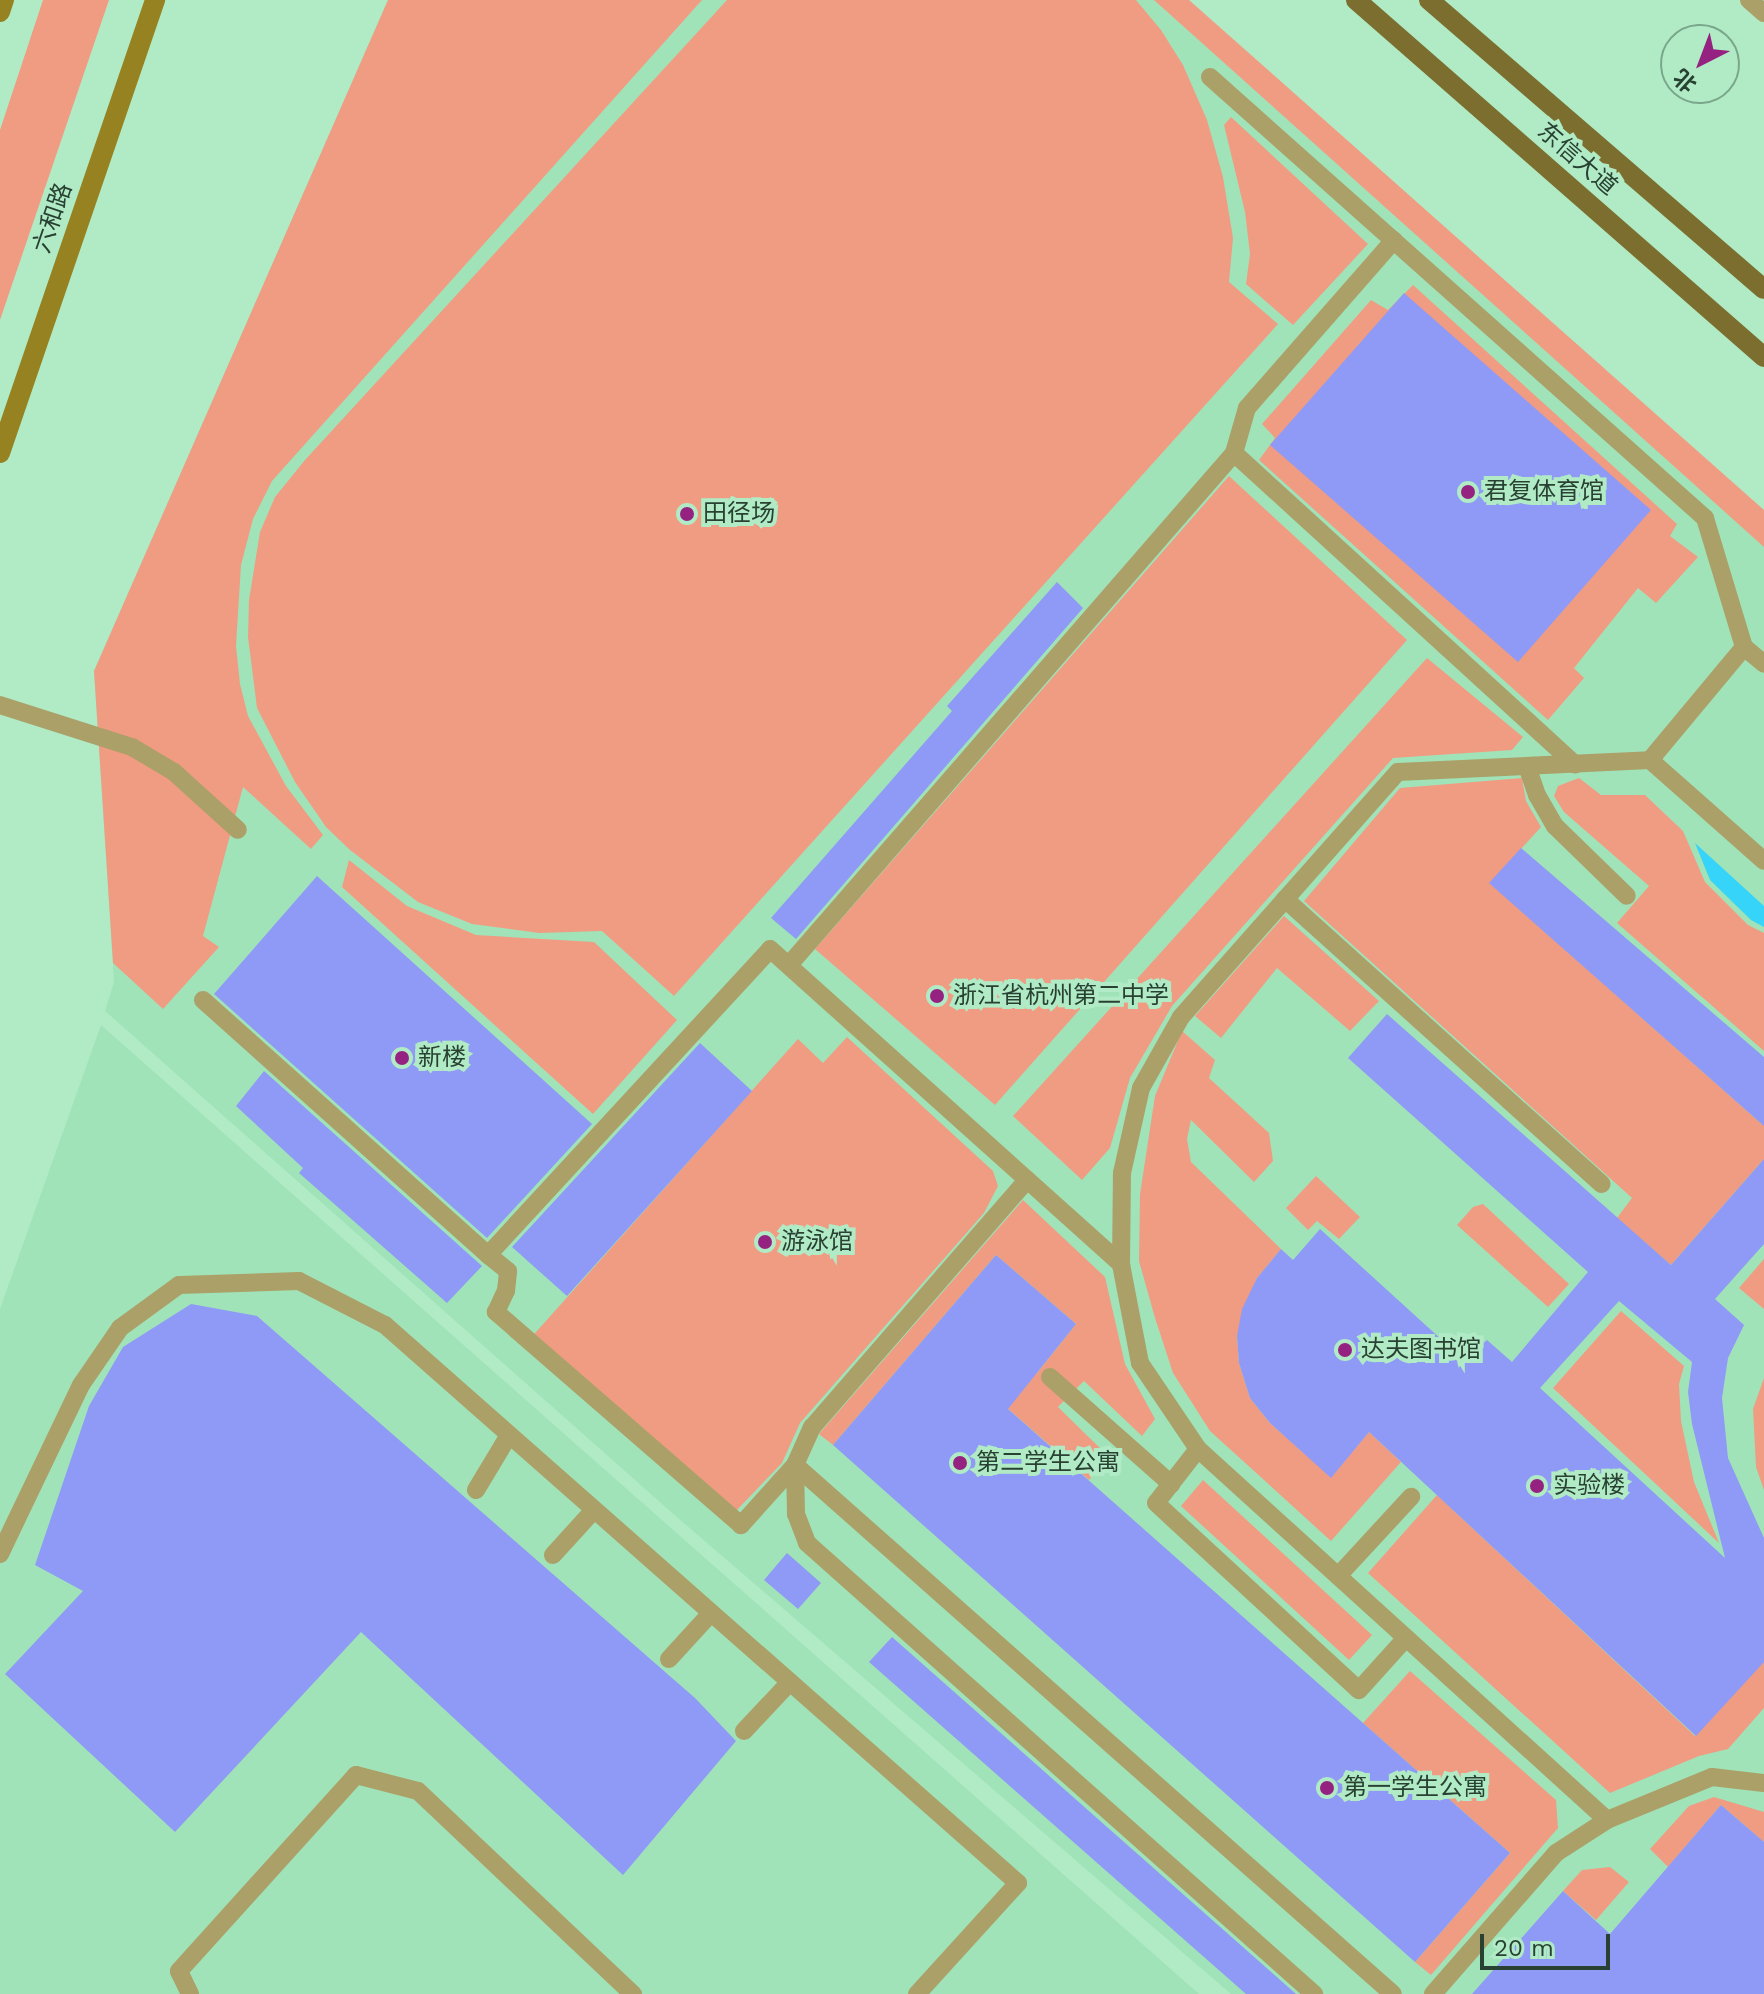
<!DOCTYPE html>
<meta charset="utf-8">
<style>
body{margin:0}
#map{position:relative;width:1764px;height:1994px;overflow:hidden;background:#b0ebc6;font-family:"Work Sans","Noto Sans SC",sans-serif}
div>[style]{position:absolute}
.built>*{inset:0;background:#a0e3b9}
.green>*{inset:0;background:#f09c83}
.water>*{inset:0;background:#35d4f8}
.building>*{inset:0;background:#8e9af5}
.lane>*{height:18px;margin:-9px;padding:0 9px;transform-origin:9px;border-radius:9px;background:#aca069}
.secondary>*{height:20px;margin:-10px;padding:0 10px;transform-origin:10px;border-radius:10px;background:#968221}
.primary>*{height:20px;margin:-10px;padding:0 10px;transform-origin:10px;border-radius:10px;background:#7b6e2e}
.dots>*{width:22px;height:22px;translate:-50% -50%;box-sizing:border-box;border:4px solid #b0ebc6;border-radius:50%}
span{translate:-50% -50%;white-space:nowrap;text-align:center;line-height:1.15;-webkit-text-stroke:8px #b0ebc6;paint-order:stroke}
.street-label{font-size:24px;color:#294132}
.poi-label{font-size:24px;color:#294132}
.left{translate:0 -50%;text-align:left}
.north{position:absolute;left:1660px;top:24px;width:80px;height:80px;box-sizing:border-box;background:#b0ebc6;border:2px solid #7aa78b;border-radius:50%;rotate:222deg;font-size:22px;font-weight:700;line-height:32px;text-align:center;color:#294132}
.north::after{content:'';display:block;margin:auto;width:28px;height:36px;background:#952280;clip-path:polygon(50% 0,100% 100%,50% 72%,0 100%)}
.scale{position:absolute;left:1480px;top:1934px;width:130px;height:36px;box-sizing:border-box;border:4px solid #294132;border-top:0;padding-left:10px;font-size:24px;line-height:28px;white-space:nowrap;color:#294132;-webkit-text-stroke:6px #b0ebc6;paint-order:stroke}
</style>
<div id="map">
<div class="built">
<div style="clip-path:polygon(388px 0,1174px 0,1764px 512px,1764px 1994px,1231px 1994px,678px 1518px,105px 1011px,114px 982px,94px 671px)"></div>
<div style="clip-path:polygon(101px 1025px,1199px 1994px,0 1994px,0 1309px)"></div>
</div>
<div class="green">
<div style="clip-path:polygon(43px 0,109px 0,0 320px,0 130px)"></div>
<div style="clip-path:polygon(388px 0,702px 0,272px 481px,253px 519px,241px 565px,236px 646px,240px 684px,248px 716px,286px 786px,323px 835px,311px 849px,243px 787px,203px 936px,219px 947px,163px 1009px,113px 963px,94px 671px)"></div>
<div style="clip-path:polygon(727px 0,1136px 0,1161px 30px,1183px 65px,1207px 120px,1223px 177px,1233px 238px,1229px 282px,1278px 324px,674px 996px,602px 931px,539px 933px,472px 924px,418px 902px,350px 850px,326px 827px,295px 782px,257px 708px,248px 637px,249px 600px,260px 532px,275px 497px,305px 460px)"></div>
<div style="clip-path:polygon(1154px 0,1189px 0,1764px 510px,1764px 547px)"></div>
<div style="clip-path:polygon(1231px 117px,1368px 244px,1293px 325px,1246px 284px,1250px 254px,1245px 212px,1224px 125px)"></div>
<div style="clip-path:polygon(1413px 285px,1677px 524px,1670px 536px,1698px 557px,1656px 603px,1638px 588px,1574px 668px,1584px 678px,1548px 720px,1259px 460px,1275px 438px,1262px 424px,1371px 300px,1388px 310px)"></div>
<div style="clip-path:polygon(1229px 476px,1407px 640px,995px 1105px,815px 949px)"></div>
<div style="clip-path:polygon(1427px 658px,1523px 737px,1512px 750px,1393px 758px,1172px 1006px,1130px 1078px,1110px 1148px,1082px 1180px,1013px 1116px)"></div>
<div style="clip-path:polygon(1522px 778px,1526px 801px,1541px 827px,1490px 883px,1764px 1126px,1764px 1159px,1671px 1265px,1617px 1218px,1632px 1198px,1304px 901px,1400px 788px)"></div>
<div style="clip-path:polygon(1579px 778px,1601px 795px,1645px 795px,1683px 831px,1705px 882px,1748px 925px,1764px 933px,1764px 1051px,1617px 923px,1649px 886px,1564px 812px,1554px 796px,1558px 786px)"></div>
<div style="clip-path:polygon(349px 860px,407px 906px,476px 935px,594px 942px,677px 1020px,593px 1114px,342px 887px)"></div>
<div style="clip-path:polygon(1284px 916px,1379px 1001px,1350px 1031px,1277px 968px,1221px 1038px,1195px 1016px)"></div>
<div style="clip-path:polygon(1182px 1031px,1215px 1060px,1209px 1078px,1269px 1133px,1273px 1161px,1254px 1182px,1191px 1120px,1187px 1139px,1191px 1162px,1281px 1249px,1257px 1278px,1237px 1336px,1239px 1363px,1250px 1398px,1270px 1423px,1331px 1477px,1369px 1432px,1401px 1462px,1331px 1541px,1210px 1431px,1173px 1373px,1155px 1318px,1139px 1261px,1140px 1194px,1155px 1096px)"></div>
<div style="clip-path:polygon(847px 1037px,993px 1171px,998px 1186px,984px 1213px,800px 1423px,782px 1463px,736px 1511px,528px 1341px,798px 1039px,823px 1063px)"></div>
<div style="clip-path:polygon(1316px 1176px,1360px 1217px,1339px 1239px,1317px 1221px,1308px 1230px,1286px 1208px)"></div>
<div style="clip-path:polygon(1023px 1200px,1105px 1277px,1125px 1364px,1155px 1419px,1142px 1436px,1084px 1381px,1058px 1407px,1109px 1457px,1089px 1480px,990px 1393px,1036px 1374px,1076px 1324px,996px 1255px,833px 1445px,819px 1434px)"></div>
<div style="clip-path:polygon(1483px 1204px,1569px 1284px,1548px 1307px,1457px 1225px,1473px 1207px)"></div>
<div style="clip-path:polygon(1764px 1259px,1764px 1309px,1739px 1288px)"></div>
<div style="clip-path:polygon(1621px 1311px,1684px 1366px,1679px 1384px,1681px 1421px,1694px 1482px,1719px 1543px,1553px 1388px)"></div>
<div style="clip-path:polygon(1764px 1378px,1764px 1490px,1756px 1467px,1753px 1409px)"></div>
<div style="clip-path:polygon(1203px 1480px,1372px 1635px,1349px 1660px,1181px 1506px)"></div>
<div style="clip-path:polygon(1437px 1495px,1695px 1736px,1764px 1660px,1764px 1708px,1728px 1749px,1699px 1756px,1610px 1793px,1368px 1573px)"></div>
<div style="clip-path:polygon(1410px 1671px,1556px 1800px,1558px 1828px,1431px 1975px,1415px 1962px,1510px 1853px,1363px 1723px)"></div>
<div style="clip-path:polygon(1714px 1797px,1764px 1812px,1764px 1842px,1721px 1805px,1668px 1867px,1650px 1849px,1689px 1806px)"></div>
<div style="clip-path:polygon(1610px 1867px,1629px 1882px,1596px 1920px,1563px 1891px,1582px 1870px)"></div>
</div>
<div class="water">
<div style="clip-path:polygon(1695px 843px,1764px 906px,1764px 927px,1751px 920px,1710px 880px)"></div>
</div>
<div class="building">
<div style="clip-path:polygon(1404px 293px,1651px 510px,1518px 662px,1270px 445px)"></div>
<div style="clip-path:polygon(1057px 582px,1083px 608px,796px 939px,771px 918px,952px 711px,947px 706px)"></div>
<div style="clip-path:polygon(1521px 848px,1764px 1057px,1764px 1126px,1489px 883px)"></div>
<div style="clip-path:polygon(317px 876px,592px 1124px,487px 1238px,214px 994px)"></div>
<div style="clip-path:polygon(evenodd,1387px 1014px,1671px 1265px,1764px 1159px,1764px 1244px,1715px 1299px,1744px 1325px,1728px 1358px,1722px 1398px,1728px 1458px,1764px 1538px,1764px 1662px,1696px 1736px,1369px 1432px,1331px 1478px,1270px 1423px,1250px 1398px,1239px 1363px,1237px 1336px,1242px 1309px,1257px 1278px,1281px 1249px,1293px 1260px,1320px 1229px,1464px 1360px,1487px 1340px,1512px 1362px,1588px 1272px,1348px 1058px,1387px 1014px,1619px 1301px,1692px 1362px,1688px 1392px,1692px 1424px,1725px 1558px,1540px 1388px,1619px 1301px)"></div>
<div style="clip-path:polygon(700px 1043px,752px 1091px,567px 1296px,512px 1247px)"></div>
<div style="clip-path:polygon(264px 1071px,482px 1266px,447px 1303px,299px 1173px,303px 1168px,236px 1106px)"></div>
<div style="clip-path:polygon(996px 1255px,1076px 1324px,1008px 1409px,1510px 1853px,1415px 1962px,833px 1445px)"></div>
<div style="clip-path:polygon(191px 1304px,257px 1316px,695px 1698px,736px 1741px,623px 1875px,361px 1632px,175px 1832px,5px 1674px,83px 1591px,35px 1565px,89px 1406px,123px 1347px)"></div>
<div style="clip-path:polygon(787px 1553px,821px 1583px,798px 1609px,764px 1580px)"></div>
<div style="clip-path:polygon(892px 1637px,1296px 1994px,1246px 1994px,869px 1662px)"></div>
<div style="clip-path:polygon(1721px 1805px,1764px 1842px,1764px 1994px,1472px 1994px,1563px 1891px,1610px 1934px)"></div>
</div>
<div class="lane">
<div style="left:1749px;top:0;width:20px;rotate:41deg"></div>
<div style="left:1210px;top:77px;width:663px;rotate:41.7deg"></div>
<div style="left:1705px;top:518px;width:135px;rotate:73.2deg"></div>
<div style="left:1234px;top:453px;width:462px;rotate:42.4deg"></div>
<div style="left:0;top:705px;width:139px;rotate:17.7deg"></div>
<div style="left:132px;top:747px;width:49px;rotate:30.8deg"></div>
<div style="left:174px;top:772px;width:86px;rotate:42.2deg"></div>
<div style="left:1650px;top:760px;width:147px;rotate:-50.2deg"></div>
<div style="left:1744px;top:647px;width:26px;rotate:40deg"></div>
<div style="left:1527px;top:766px;width:31px;rotate:71deg"></div>
<div style="left:1537px;top:795px;width:36px;rotate:60deg"></div>
<div style="left:1555px;top:826px;width:100px;rotate:44.2deg"></div>
<div style="left:1285px;top:899px;width:426px;rotate:42deg"></div>
<div style="left:789px;top:965px;width:678px;rotate:-49deg"></div>
<div style="left:1234px;top:453px;width:47px;rotate:-73.9deg"></div>
<div style="left:1247px;top:408px;width:223px;rotate:-48.8deg"></div>
<div style="left:203px;top:1000px;width:382px;rotate:41.8deg"></div>
<div style="left:1027px;top:1180px;width:327px;rotate:131deg"></div>
<div style="left:812px;top:1427px;width:42px;rotate:114.1deg"></div>
<div style="left:795px;top:1465px;width:798px;rotate:41.5deg"></div>
<div style="left:1050px;top:1377px;width:162px;rotate:41.5deg"></div>
<div style="left:1198px;top:1449px;width:68px;rotate:127.9deg"></div>
<div style="left:1156px;top:1503px;width:276px;rotate:42.7deg"></div>
<div style="left:1359px;top:1690px;width:70px;rotate:-47.9deg"></div>
<div style="left:795px;top:1465px;width:81px;rotate:132deg"></div>
<div style="left:741px;top:1525px;width:325px;rotate:-139deg"></div>
<div style="left:496px;top:1312px;width:23px;rotate:-65deg"></div>
<div style="left:506px;top:1291px;width:20px;rotate:-84deg"></div>
<div style="left:508px;top:1271px;width:26px;rotate:-141deg"></div>
<div style="left:488px;top:1255px;width:416px;rotate:-47.3deg"></div>
<div style="left:770px;top:949px;width:472px;rotate:41.9deg"></div>
<div style="left:795px;top:1465px;width:49px;rotate:88.8deg"></div>
<div style="left:796px;top:1514px;width:31px;rotate:69deg"></div>
<div style="left:807px;top:1543px;width:679px;rotate:41.65deg"></div>
<div style="left:476px;top:1490px;width:64px;rotate:-59deg"></div>
<div style="left:0;top:1554px;width:187px;rotate:-64.4deg"></div>
<div style="left:81px;top:1385px;width:69px;rotate:-55.6deg"></div>
<div style="left:120px;top:1328px;width:73px;rotate:-36.1deg"></div>
<div style="left:179px;top:1285px;width:120px;rotate:-1.9deg"></div>
<div style="left:299px;top:1281px;width:97px;rotate:27.1deg"></div>
<div style="left:385px;top:1325px;width:844px;rotate:41.4deg"></div>
<div style="left:1018px;top:1883px;width:150px;rotate:132.3deg"></div>
<div style="left:553px;top:1555px;width:61px;rotate:-47.7deg"></div>
<div style="left:1338px;top:1576px;width:108px;rotate:-47.3deg"></div>
<div style="left:669px;top:1659px;width:62px;rotate:-47.6deg"></div>
<div style="left:744px;top:1731px;width:67px;rotate:-46.8deg"></div>
<div style="left:1607px;top:1820px;width:552px;rotate:-137.79deg"></div>
<div style="left:1198px;top:1449px;width:104px;rotate:-124deg"></div>
<div style="left:1140px;top:1363px;width:101px;rotate:-100.9deg"></div>
<div style="left:1121px;top:1264px;width:91px;rotate:-89.4deg"></div>
<div style="left:1122px;top:1173px;width:87px;rotate:-77.4deg"></div>
<div style="left:1141px;top:1088px;width:81px;rotate:-60.6deg"></div>
<div style="left:1181px;top:1017px;width:327px;rotate:-48.5deg"></div>
<div style="left:1398px;top:772px;width:252px;rotate:-2.7deg"></div>
<div style="left:1650px;top:760px;width:152px;rotate:41.5deg"></div>
<div style="left:190px;top:1994px;width:25px;rotate:-116deg"></div>
<div style="left:179px;top:1971px;width:264px;rotate:-47.9deg"></div>
<div style="left:356px;top:1775px;width:64px;rotate:14.5deg"></div>
<div style="left:418px;top:1791px;width:296px;rotate:43.4deg"></div>
<div style="left:1433px;top:1994px;width:187px;rotate:-48.9deg"></div>
<div style="left:1556px;top:1853px;width:61px;rotate:-32.9deg"></div>
<div style="left:1607px;top:1820px;width:113px;rotate:-22.3deg"></div>
<div style="left:1712px;top:1777px;width:52px;rotate:6.6deg"></div>
</div>
<div class="secondary">
<div style="left:0;top:12px;width:13px;rotate:-72deg"></div>
<div style="left:0;top:453px;width:479px;rotate:-71.1deg"></div>
</div>
<div class="primary">
<div style="left:1356px;top:0;width:542px;rotate:41.19deg"></div>
<div style="left:1429px;top:0;width:442px;rotate:40.8deg"></div>
</div>
<div class="dots">
<div style="left:1468px;top:492px;background:#952280"></div>
<div style="left:687px;top:514px;background:#952280"></div>
<div style="left:937px;top:996px;background:#952280"></div>
<div style="left:402px;top:1058px;background:#952280"></div>
<div style="left:765px;top:1242px;background:#952280"></div>
<div style="left:1345px;top:1350px;background:#952280"></div>
<div style="left:960px;top:1463px;background:#952280"></div>
<div style="left:1537px;top:1486px;background:#952280"></div>
<div style="left:1327px;top:1788px;background:#952280"></div>
</div>
<div class="street-label">
<span style="left:1577px;top:159px;rotate:41deg">东信大道</span>
<span style="left:53px;top:218px;rotate:-71deg">六和路</span>
</div>
<div class="poi-label">
<span class="left" style="left:1484px;top:492px">君复体育馆</span>
<span class="left" style="left:703px;top:514px">田径场</span>
<span class="left" style="left:953px;top:996px">浙江省杭州第二中学</span>
<span class="left" style="left:418px;top:1058px">新楼</span>
<span class="left" style="left:781px;top:1242px">游泳馆</span>
<span class="left" style="left:1361px;top:1350px">达夫图书馆</span>
<span class="left" style="left:976px;top:1463px">第二学生公寓</span>
<span class="left" style="left:1553px;top:1486px">实验楼</span>
<span class="left" style="left:1343px;top:1788px">第一学生公寓</span>
</div>
<div class="north">北</div>
<div class="scale">20 m</div>
</div>
